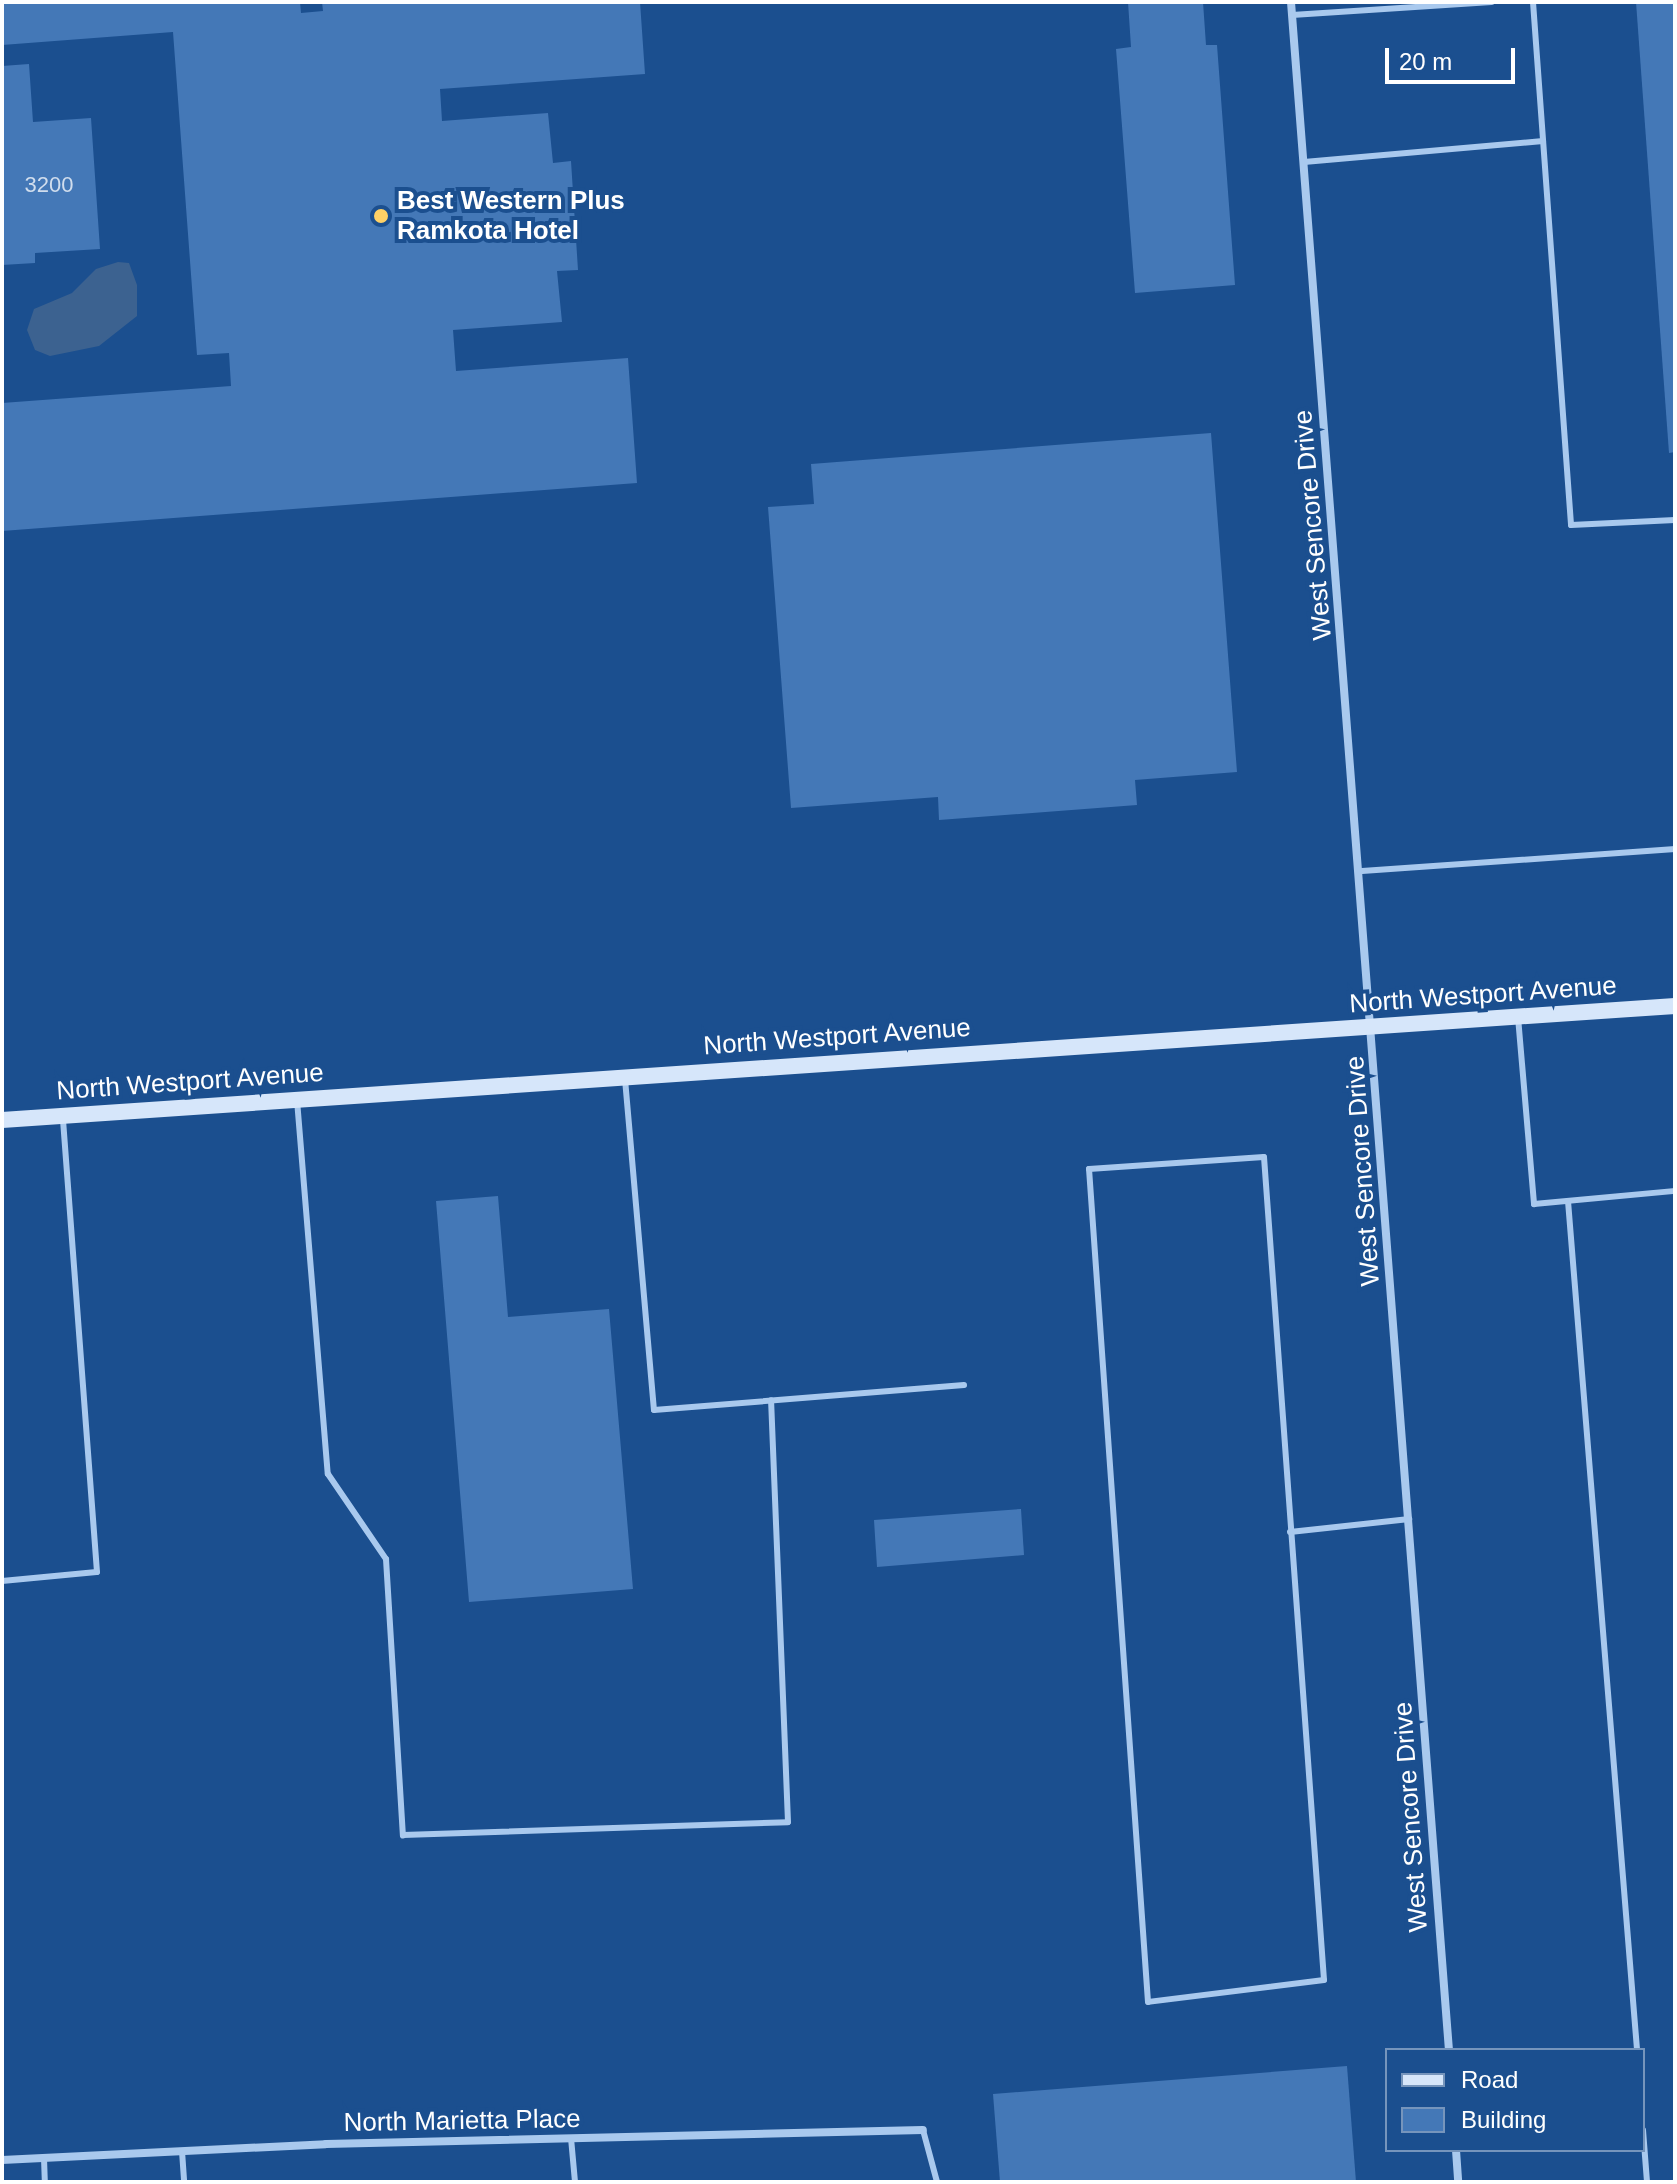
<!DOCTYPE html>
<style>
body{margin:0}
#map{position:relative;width:1677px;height:2184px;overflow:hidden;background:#1b4f8f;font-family:Helvetica,sans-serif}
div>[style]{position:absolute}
.water>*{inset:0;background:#3c6290}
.building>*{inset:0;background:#4478b7}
.service>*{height:6px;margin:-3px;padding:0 3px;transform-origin:3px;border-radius:3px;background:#a9c9ee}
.minor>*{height:8px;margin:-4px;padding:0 4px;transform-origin:4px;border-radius:4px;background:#a9c9ee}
.secondary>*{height:16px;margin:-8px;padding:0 8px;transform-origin:8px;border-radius:8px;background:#d6e6fa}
.dots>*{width:22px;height:22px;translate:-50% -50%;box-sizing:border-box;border:4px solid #1b4f8f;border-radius:50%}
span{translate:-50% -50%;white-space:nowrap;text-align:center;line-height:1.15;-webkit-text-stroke:8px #1b4f8f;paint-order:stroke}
.number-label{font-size:22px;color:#d0dded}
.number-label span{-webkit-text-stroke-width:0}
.poi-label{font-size:26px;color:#fff;font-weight:700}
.left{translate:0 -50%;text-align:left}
.street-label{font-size:26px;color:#fff}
.frame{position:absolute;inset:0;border:4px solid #fff;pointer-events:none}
.legend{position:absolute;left:1385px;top:2048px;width:260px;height:104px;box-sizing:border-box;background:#1b4f8f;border:2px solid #7695bc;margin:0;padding:10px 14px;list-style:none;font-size:24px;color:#fff}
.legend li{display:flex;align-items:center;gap:16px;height:40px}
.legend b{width:40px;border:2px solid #7695bc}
.scale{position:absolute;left:1385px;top:48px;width:130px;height:36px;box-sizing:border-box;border:4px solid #fff;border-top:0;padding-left:10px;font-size:24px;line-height:28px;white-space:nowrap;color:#fff;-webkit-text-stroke:6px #1b4f8f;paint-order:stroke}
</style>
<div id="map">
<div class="water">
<div style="clip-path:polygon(118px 262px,129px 263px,137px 285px,137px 316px,99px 346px,50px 356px,35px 350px,27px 330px,34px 309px,72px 293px,96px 269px)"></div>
</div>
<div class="building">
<div style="clip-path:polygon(2px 2px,300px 2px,301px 13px,323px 11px,322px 2px,640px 2px,645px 74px,440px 89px,442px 121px,548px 113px,553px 163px,571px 161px,578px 270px,557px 271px,562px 322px,453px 330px,456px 371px,628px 358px,637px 483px,2px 531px,2px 403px,231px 386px,229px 353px,197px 355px,173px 32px,2px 45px)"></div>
<div style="clip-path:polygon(1128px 2px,1203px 2px,1206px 45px,1217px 45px,1235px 285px,1135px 293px,1116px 49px,1131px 47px)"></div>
<div style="clip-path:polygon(1636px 2px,1675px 2px,1675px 452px,1669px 453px)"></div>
<div style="clip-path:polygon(29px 64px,33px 122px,91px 118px,100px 249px,35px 253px,35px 263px,2px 265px,2px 66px)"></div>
<div style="clip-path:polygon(1211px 433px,1237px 772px,1135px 780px,1137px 805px,939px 820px,938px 797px,791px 808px,768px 507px,814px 504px,811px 464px)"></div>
<div style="clip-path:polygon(498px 1196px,508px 1317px,609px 1309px,633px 1589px,469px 1602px,436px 1201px)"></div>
<div style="clip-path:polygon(1021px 1509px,1024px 1555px,877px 1567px,874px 1520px)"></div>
<div style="clip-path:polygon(1347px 2066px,1356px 2182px,1000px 2182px,993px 2094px)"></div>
</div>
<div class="service">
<div style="left:1533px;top:2px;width:524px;rotate:85.84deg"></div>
<div style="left:1571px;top:525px;width:104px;rotate:-2.8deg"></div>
<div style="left:1292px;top:15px;width:200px;rotate:-3.7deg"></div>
<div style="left:1304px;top:162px;width:240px;rotate:-5deg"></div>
<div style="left:1362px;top:871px;width:314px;rotate:-4deg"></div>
<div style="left:1518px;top:1017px;width:188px;rotate:85.1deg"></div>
<div style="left:1534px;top:1204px;width:142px;rotate:-5.3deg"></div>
<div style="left:625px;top:1079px;width:332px;rotate:85deg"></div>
<div style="left:654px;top:1410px;width:311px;rotate:-4.6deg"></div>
<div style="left:297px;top:1100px;width:375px;rotate:85.3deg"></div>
<div style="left:328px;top:1474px;width:103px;rotate:55.7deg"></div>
<div style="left:386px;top:1559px;width:277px;rotate:86.5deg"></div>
<div style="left:403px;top:1835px;width:385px;rotate:-1.9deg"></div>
<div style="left:788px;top:1822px;width:422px;rotate:-92.3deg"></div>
<div style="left:1264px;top:1157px;width:825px;rotate:85.83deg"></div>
<div style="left:1324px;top:1980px;width:177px;rotate:172.9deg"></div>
<div style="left:1148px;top:2002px;width:835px;rotate:-94.05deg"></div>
<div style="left:1089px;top:1169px;width:175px;rotate:-3.9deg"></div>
<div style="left:1568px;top:1201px;width:852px;rotate:85.35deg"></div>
<div style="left:1290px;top:1532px;width:120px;rotate:-6.2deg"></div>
<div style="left:2px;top:1581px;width:95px;rotate:-5.4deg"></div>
<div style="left:97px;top:1572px;width:456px;rotate:-94.3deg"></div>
<div style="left:923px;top:2130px;width:54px;rotate:74.9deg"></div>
<div style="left:1643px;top:2130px;width:52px;rotate:85.6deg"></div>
<div style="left:571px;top:2138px;width:44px;rotate:84.8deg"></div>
<div style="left:182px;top:2151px;width:31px;rotate:86deg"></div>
<div style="left:44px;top:2158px;width:24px;rotate:88deg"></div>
</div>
<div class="minor">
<div style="left:1291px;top:2px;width:2054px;rotate:85.59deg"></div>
<div style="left:1456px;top:2150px;width:32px;rotate:86deg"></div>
<div style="left:2px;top:2160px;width:324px;rotate:-2.8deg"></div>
<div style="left:326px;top:2144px;width:597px;rotate:-1.34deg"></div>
</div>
<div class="secondary">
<div style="left:2px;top:1120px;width:1677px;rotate:-3.9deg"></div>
</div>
<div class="dots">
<div style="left:381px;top:216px;background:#ffd166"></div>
</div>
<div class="number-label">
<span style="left:49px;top:185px">3200</span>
</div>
<div class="poi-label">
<span class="left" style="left:397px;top:216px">Best Western Plus<br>Ramkota Hotel</span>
</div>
<div class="street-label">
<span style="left:1313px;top:525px;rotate:-95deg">West Sencore Drive</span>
<span style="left:1483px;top:995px;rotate:-4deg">North Westport Avenue</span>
<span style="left:837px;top:1037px;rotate:-4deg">North Westport Avenue</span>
<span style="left:190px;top:1082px;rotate:-4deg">North Westport Avenue</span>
<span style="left:1363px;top:1171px;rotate:-94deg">West Sencore Drive</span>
<span style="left:1411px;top:1817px;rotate:-94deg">West Sencore Drive</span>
<span style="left:462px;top:2121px;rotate:-1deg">North Marietta Place</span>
</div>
<div class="frame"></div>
<ul class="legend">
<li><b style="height:10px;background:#d6e6fa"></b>Road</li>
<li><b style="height:22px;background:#4478b7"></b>Building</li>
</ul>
<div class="scale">20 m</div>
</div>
